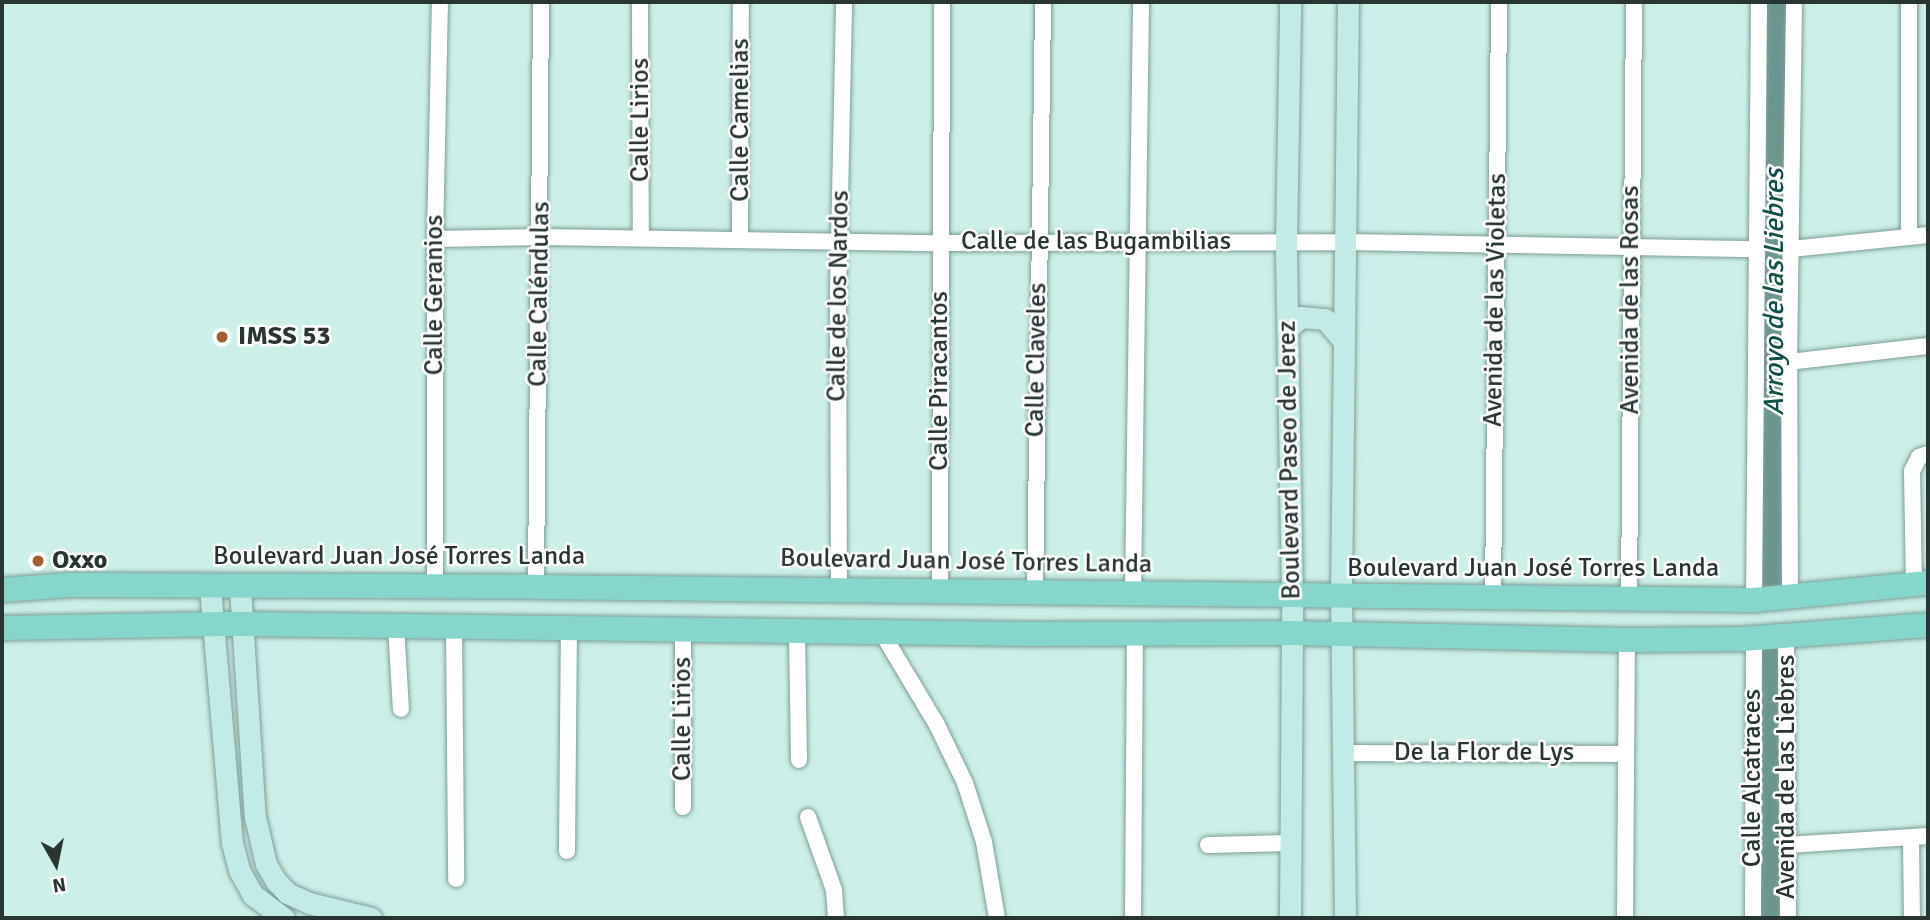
<!DOCTYPE html>
<meta charset="utf-8">
<style>
body{margin:0}
#map{position:relative;width:1930px;height:920px;overflow:hidden;background:#ccefe7;font-family:Signika,sans-serif}
div>[style]{position:absolute}
.river>*{height:28px;margin:-14px;padding:0 14px;transform-origin:14px;border-radius:14px;background:#6b968d}
.roads{filter:drop-shadow(0 0 2px #7d9d97) drop-shadow(0 0 2px #7d9d97)}
.street>*{height:16px;margin:-8px;padding:0 8px;transform-origin:8px;border-radius:8px;background:#fff}
.secondary>*{height:21px;margin:-10.5px;padding:0 10.5px;transform-origin:10.5px;border-radius:10.5px;background:#c2ebe5}
.primary>*{height:24px;margin:-12px;padding:0 12px;transform-origin:12px;border-radius:12px;background:#86d6cb}
.dots>*{width:19px;height:19px;translate:-50% -50%;box-sizing:border-box;border:4px solid #fff;border-radius:50%}
span{translate:-50% -50%;white-space:nowrap;text-align:center;line-height:1.15;-webkit-text-stroke:5px #fff;paint-order:stroke}
.street-label{font-size:26px;color:#283533}
.poi-label{font-size:26px;color:#283533;font-weight:700}
.left{translate:0 -50%;text-align:left}
.water-label{font-size:28px;color:#115047;font-style:italic}
.frame{position:absolute;inset:0;border:4px solid #283533;pointer-events:none}
.north{position:absolute;left:21px;top:829px;width:70px;height:70px;-webkit-text-stroke:5px #fff;paint-order:stroke;rotate:171deg;font-size:19px;font-weight:700;line-height:28px;text-align:center;color:#283533}
.north::after{content:'';display:block;margin:auto;width:24px;height:32px;background:#283533;clip-path:polygon(50% 0,100% 100%,50% 72%,0 100%)}
</style>
<div id="map">
<div class="river">
<div style="left:1773px;top:583px;width:581px;rotate:-89.7deg"></div>
<div style="left:1770px;top:918px;width:264px;rotate:-89.6deg"></div>
</div>
<div class="roads">
<div class="street">
<div style="left:640px;top:2px;width:236px;rotate:89.8deg"></div>
<div style="left:1909px;top:2px;width:235px;rotate:90deg"></div>
<div style="left:435px;top:239px;width:107px;rotate:-1.1deg"></div>
<div style="left:542px;top:237px;width:399px;rotate:0.9deg"></div>
<div style="left:941px;top:243px;width:405px;rotate:-0.1deg"></div>
<div style="left:1346px;top:242px;width:411px;rotate:1deg"></div>
<div style="left:740px;top:239px;width:237px;rotate:-89.8deg"></div>
<div style="left:1791px;top:249px;width:138px;rotate:-5.8deg"></div>
<div style="left:1789px;top:362px;width:140px;rotate:-6.6deg"></div>
<div style="left:1914px;top:585px;width:114px;rotate:-91deg"></div>
<div style="left:1912px;top:471px;width:16px;rotate:-63deg"></div>
<div style="left:1919px;top:457px;width:9px;rotate:-18deg"></div>
<div style="left:536px;top:587px;width:585px;rotate:-89.51deg"></div>
<div style="left:435px;top:589px;width:350px;rotate:-90deg"></div>
<div style="left:435px;top:239px;width:237px;rotate:-88.8deg"></div>
<div style="left:839px;top:590px;width:296px;rotate:-90.2deg"></div>
<div style="left:838px;top:294px;width:292px;rotate:-88.8deg"></div>
<div style="left:940px;top:592px;width:590px;rotate:-89.81deg"></div>
<div style="left:1035px;top:592px;width:590px;rotate:-89.22deg"></div>
<div style="left:1133px;top:593px;width:591px;rotate:-89.22deg"></div>
<div style="left:1493px;top:599px;width:597px;rotate:-89.42deg"></div>
<div style="left:1629px;top:599px;width:597px;rotate:-89.52deg"></div>
<div style="left:1790px;top:599px;width:237px;rotate:-90.2deg"></div>
<div style="left:1789px;top:362px;width:360px;rotate:-89.2deg"></div>
<div style="left:1754px;top:600px;width:598px;rotate:-89.52deg"></div>
<div style="left:396px;top:626px;width:83px;rotate:86.6deg"></div>
<div style="left:454px;top:628px;width:251px;rotate:89.5deg"></div>
<div style="left:797px;top:632px;width:128px;rotate:89.1deg"></div>
<div style="left:882px;top:633px;width:107px;rotate:59.1deg"></div>
<div style="left:937px;top:725px;width:64px;rotate:64.2deg"></div>
<div style="left:965px;top:783px;width:62px;rotate:72.1deg"></div>
<div style="left:984px;top:842px;width:77px;rotate:80.3deg"></div>
<div style="left:1786px;top:636px;width:282px;rotate:89.6deg"></div>
<div style="left:1343px;top:753px;width:282px;rotate:0.2deg"></div>
<div style="left:683px;top:807px;width:176px;rotate:-90deg"></div>
<div style="left:808px;top:817px;width:77px;rotate:70.4deg"></div>
<div style="left:834px;top:890px;width:28px;rotate:86deg"></div>
<div style="left:1911px;top:839px;width:79px;rotate:89.3deg"></div>
<div style="left:1208px;top:845px;width:81px;rotate:-1.4deg"></div>
<div style="left:1787px;top:845px;width:141px;rotate:-3.7deg"></div>
<div style="left:567px;top:851px;width:221px;rotate:-89.5deg"></div>
<div style="left:1133px;top:918px;width:286px;rotate:-89.6deg"></div>
<div style="left:1625px;top:918px;width:278px;rotate:-89.6deg"></div>
<div style="left:1753px;top:918px;width:279px;rotate:-89.8deg"></div>
</div>
<div class="secondary">
<div style="left:1288px;top:328px;width:17px;rotate:-40deg"></div>
<div style="left:1301px;top:317px;width:24px;rotate:5deg"></div>
<div style="left:1325px;top:319px;width:30px;rotate:50deg"></div>
<div style="left:210px;top:587px;width:257px;rotate:85.1deg"></div>
<div style="left:232px;top:843px;width:28px;rotate:75deg"></div>
<div style="left:239px;top:870px;width:29px;rotate:61deg"></div>
<div style="left:253px;top:895px;width:39px;rotate:37deg"></div>
<div style="left:240px;top:588px;width:229px;rotate:86.3deg"></div>
<div style="left:255px;top:817px;width:48px;rotate:76.8deg"></div>
<div style="left:266px;top:864px;width:20px;rotate:60deg"></div>
<div style="left:276px;top:881px;width:16px;rotate:47deg"></div>
<div style="left:287px;top:893px;width:24px;rotate:24deg"></div>
<div style="left:309px;top:903px;width:64px;rotate:13.6deg"></div>
<div style="left:1290px;top:918px;width:322px;rotate:-89.6deg"></div>
<div style="left:1292px;top:596px;width:354px;rotate:-91deg"></div>
<div style="left:1286px;top:242px;width:240px;rotate:-89deg"></div>
<div style="left:1345px;top:918px;width:321px;rotate:-90.7deg"></div>
<div style="left:1341px;top:597px;width:595px;rotate:-89.33deg"></div>
</div>
<div class="primary">
<div style="left:2px;top:590px;width:68px;rotate:-4.2deg"></div>
<div style="left:70px;top:585px;width:466px;rotate:0.2deg"></div>
<div style="left:536px;top:587px;width:1218px;rotate:0.61deg"></div>
<div style="left:1754px;top:600px;width:175px;rotate:-5.6deg"></div>
<div style="left:2px;top:628px;width:239px;rotate:-1deg"></div>
<div style="left:241px;top:624px;width:789px;rotate:0.73deg"></div>
<div style="left:1030px;top:634px;width:261px;rotate:-0.2deg"></div>
<div style="left:1291px;top:633px;width:336px;rotate:1.2deg"></div>
<div style="left:1627px;top:640px;width:115px;rotate:-0.5deg"></div>
<div style="left:1742px;top:639px;width:187px;rotate:-4.3deg"></div>
</div>
</div>
<div class="dots">
<div style="left:222px;top:337px;background:#a15c30"></div>
<div style="left:38px;top:561px;background:#a15c30"></div>
</div>
<div class="street-label">
<span style="left:641px;top:120px;rotate:-90deg">Calle Lirios</span>
<span style="left:741px;top:120px;rotate:-90deg">Calle Camelias</span>
<span style="left:1096px;top:242px">Calle de las Bugambilias</span>
<span style="left:540px;top:294px;rotate:-89deg">Calle Caléndulas</span>
<span style="left:435px;top:295px;rotate:-90deg">Calle Geranios</span>
<span style="left:839px;top:296px;rotate:-89deg">Calle de los Nardos</span>
<span style="left:1496px;top:300px;rotate:-89deg">Avenida de las Violetas</span>
<span style="left:1631px;top:300px;rotate:-90deg">Avenida de las Rosas</span>
<span style="left:1037px;top:360px;rotate:-89deg">Calle Claveles</span>
<span style="left:940px;top:381px;rotate:-90deg">Calle Piracantos</span>
<span style="left:1290px;top:460px;rotate:-91deg">Boulevard Paseo de Jerez</span>
<span style="left:399px;top:557px">Boulevard Juan José Torres Landa</span>
<span style="left:966px;top:562px;rotate:1deg">Boulevard Juan José Torres Landa</span>
<span style="left:1533px;top:569px">Boulevard Juan José Torres Landa</span>
<span style="left:683px;top:719px;rotate:-90deg">Calle Lirios</span>
<span style="left:1484px;top:753px">De la Flor de Lys</span>
<span style="left:1787px;top:777px;rotate:-90deg">Avenida de las Liebres</span>
<span style="left:1753px;top:778px;rotate:-90deg">Calle Alcatraces</span>
</div>
<div class="poi-label">
<span class="left" style="left:238px;top:337px">IMSS 53</span>
<span class="left" style="left:52px;top:561px">Oxxo</span>
</div>
<div class="water-label">
<span style="left:1774px;top:292px;rotate:-90deg">Arroyo de las Liebres</span>
</div>
<div class="frame"></div>
<div class="north">N</div>
</div>
